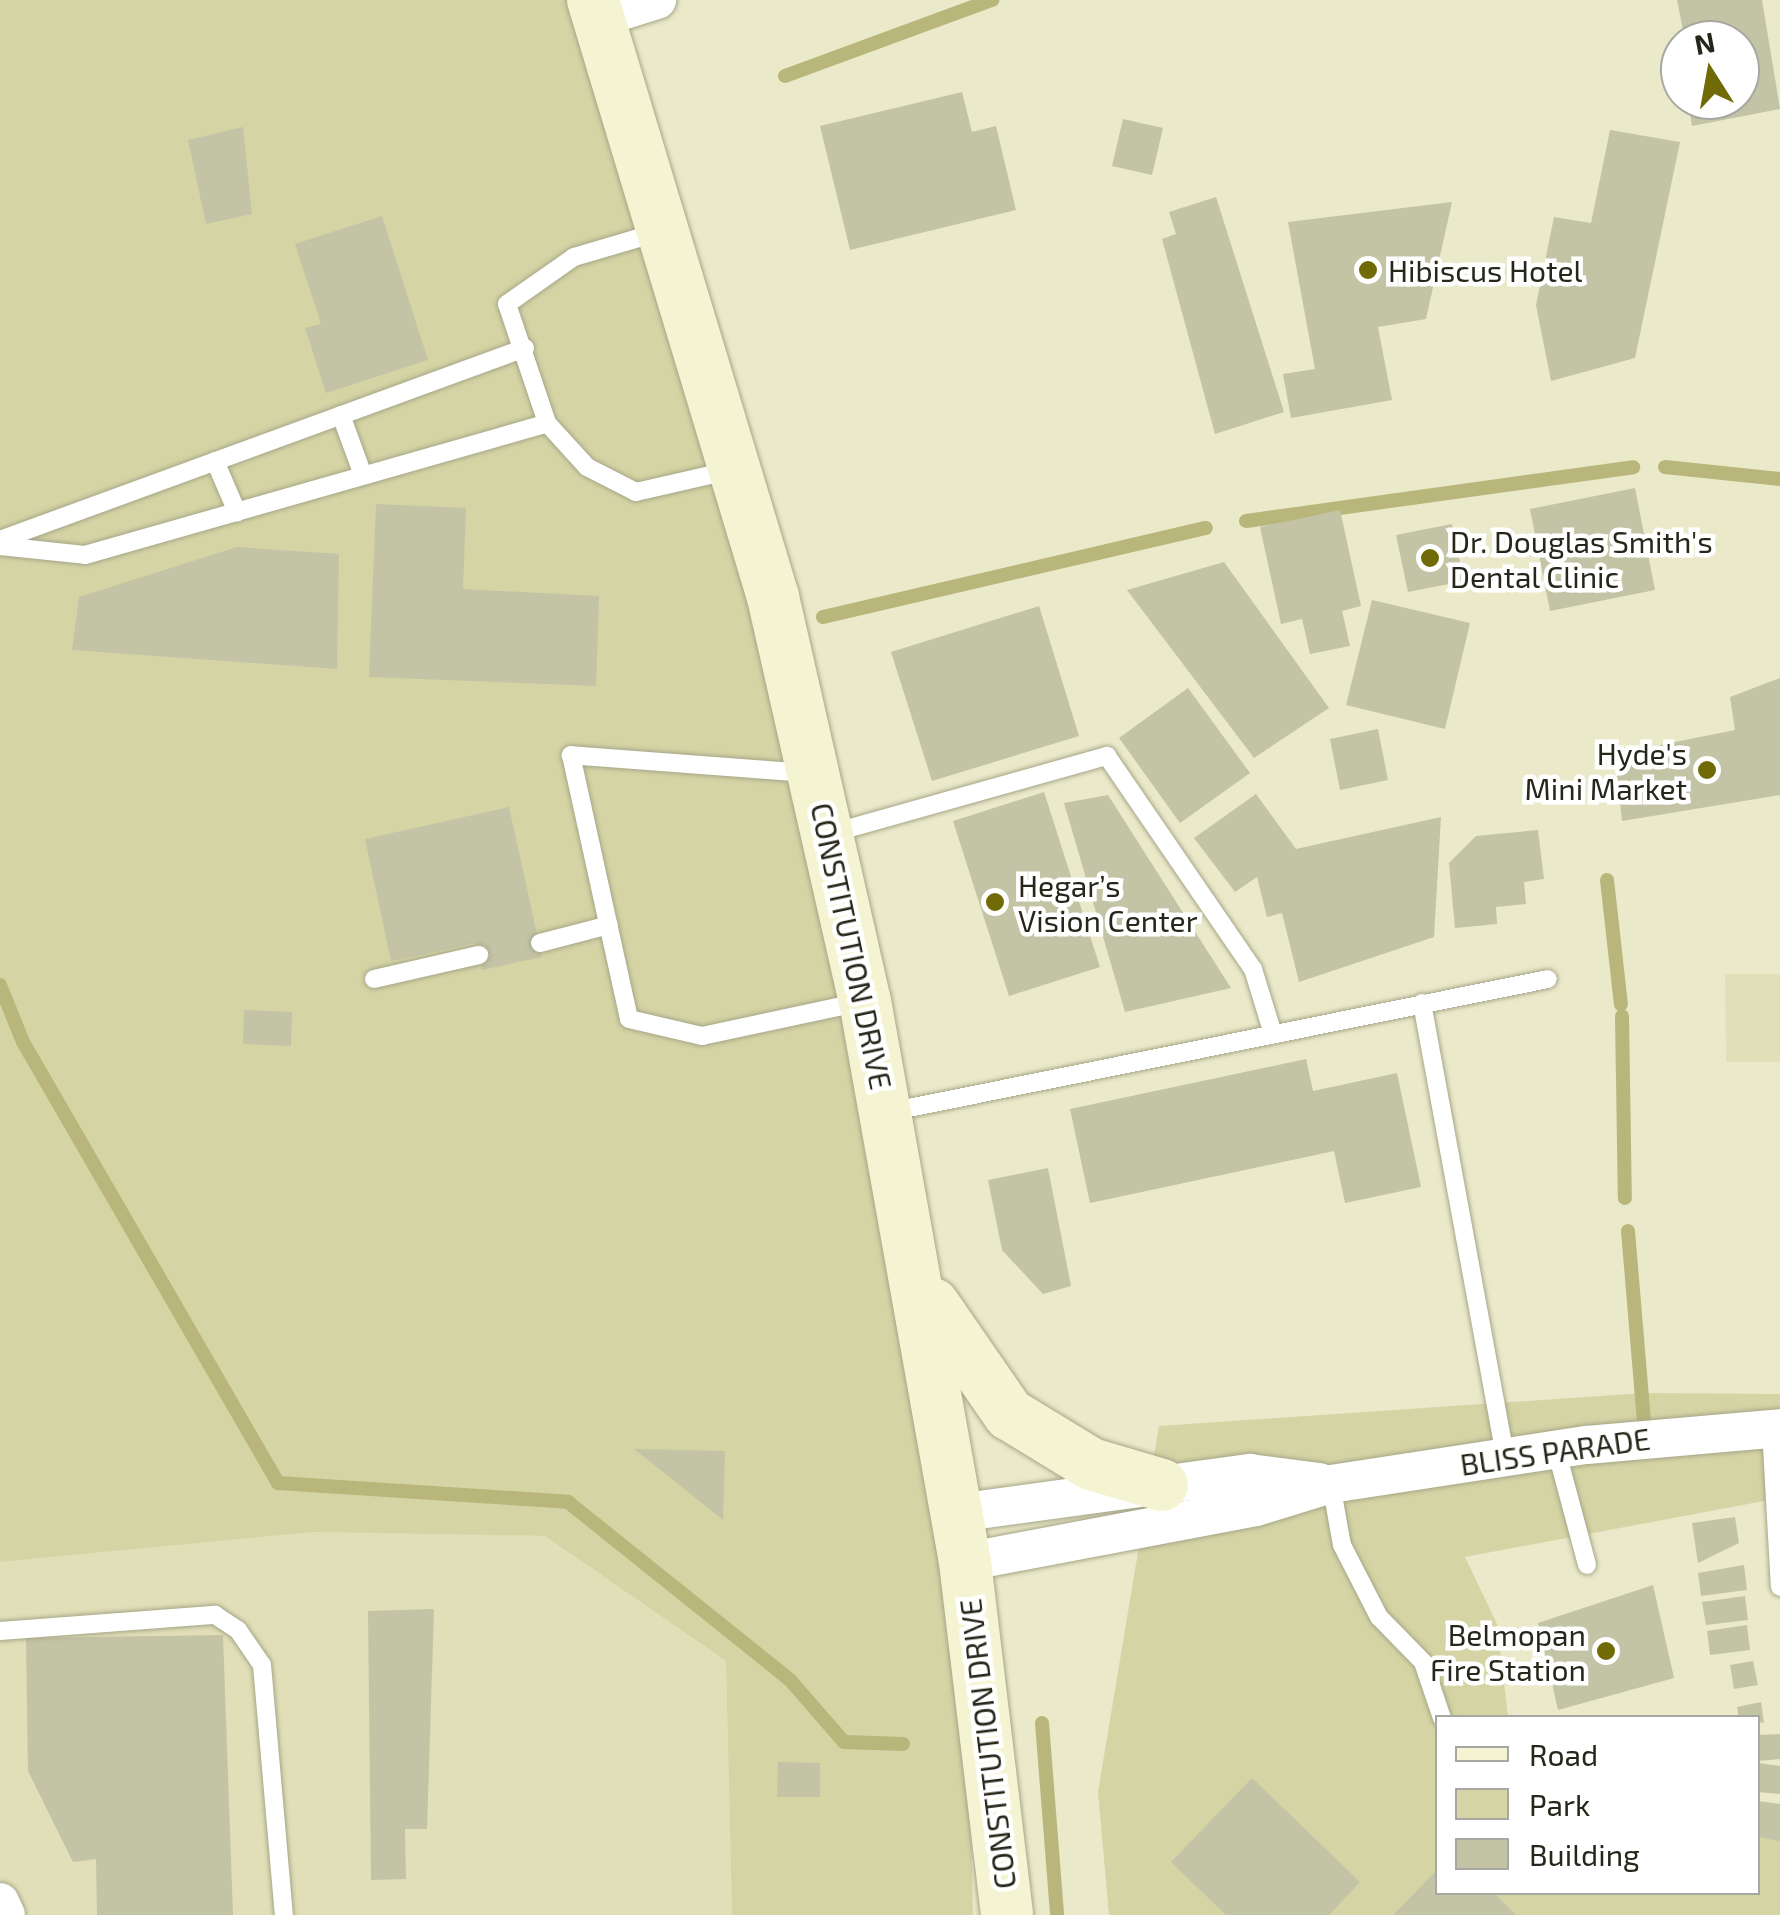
<!DOCTYPE html>
<meta charset="utf-8">
<style>
body{margin:0}
#map{position:relative;width:1780px;height:1915px;overflow:hidden;background:#eae9ca;font-family:"Exo 2",sans-serif}
div>[style]{position:absolute}
.built>*{inset:0;background:#e0dfb8}
.green>*{inset:0;background:#d5d4a5}
.stream>*{height:14px;margin:-7px;padding:0 7px;transform-origin:7px;border-radius:7px;background:#b8b67b}
.building>*{inset:0;background:#c3c3a5}
.roads{filter:drop-shadow(0 0 2px #a6a688) drop-shadow(0 0 2px #a6a688)}
.service>*{height:18px;margin:-9px;padding:0 9px;transform-origin:9px;border-radius:9px;background:#fff}
.minor>*{height:38px;margin:-19px;padding:0 19px;transform-origin:19px;border-radius:19px;background:#fff}
.secondary>*{height:52px;margin:-26px;padding:0 26px;transform-origin:26px;border-radius:26px;background:#f5f4d2}
.dots>*{width:28px;height:28px;translate:-50% -50%;box-sizing:border-box;border:5px solid #fff;border-radius:50%}
span{translate:-50% -50%;white-space:nowrap;text-align:center;line-height:1.15;-webkit-text-stroke:9px #fff;paint-order:stroke}
.poi-label{font-size:30px;color:#26261a}
.left{translate:0 -50%;text-align:left}
.right{translate:-100% -50%;text-align:right}
.street-label{font-size:30px;color:#26261a}
.legend{position:absolute;left:1435px;top:1715px;width:325px;height:180px;box-sizing:border-box;background:#fff;border:2px solid #a8a8a3;margin:0;padding:12px 18px;list-style:none;font-size:30px;color:#26261a}
.legend li{display:flex;align-items:center;gap:20px;height:50px}
.legend b{width:50px;border:2px solid #a8a8a3}
.north{position:absolute;left:1660px;top:20px;width:100px;height:100px;box-sizing:border-box;background:#fff;border:2px solid #a8a8a3;border-radius:50%;rotate:349deg;font-size:28px;font-weight:700;line-height:40px;text-align:center;color:#26261a}
.north::after{content:'';display:block;margin:auto;width:35px;height:45px;background:#706b07;clip-path:polygon(50% 0,100% 100%,50% 72%,0 100%)}
</style>
<div id="map">
<div class="built">
<div style="clip-path:polygon(1725px 974px,1780px 974px,1780px 1062px,1726px 1062px)"></div>
<div style="clip-path:polygon(315px 1532px,545px 1536px,726px 1661px,732px 1915px,0 1915px,0 1562px)"></div>
</div>
<div class="green">
<div style="clip-path:polygon(0 0,593px 0,669px 229px,965px 1562px,973px 1915px,732px 1915px,726px 1661px,545px 1536px,315px 1532px,0 1562px)"></div>
<div style="clip-path:polygon(1645px 1393px,1780px 1394px,1780px 1498px,1465px 1557px,1497px 1624px,1508px 1717px,1438px 1718px,1438px 1892px,1758px 1892px,1758px 1823px,1780px 1827px,1780px 1915px,1109px 1915px,1098px 1792px,1159px 1426px)"></div>
</div>
<div class="stream">
<div style="left:785px;top:76px;width:221px;rotate:-20.2deg"></div>
<div style="left:1665px;top:467px;width:116px;rotate:6deg"></div>
<div style="left:1246px;top:521px;width:391px;rotate:-7.9deg"></div>
<div style="left:823px;top:617px;width:393px;rotate:-13.1deg"></div>
<div style="left:1607px;top:880px;width:125px;rotate:83.6deg"></div>
<div style="left:0;top:985px;width:61px;rotate:68deg"></div>
<div style="left:23px;top:1042px;width:509px;rotate:59.96deg"></div>
<div style="left:278px;top:1483px;width:291px;rotate:3.7deg"></div>
<div style="left:568px;top:1502px;width:285px;rotate:38.7deg"></div>
<div style="left:790px;top:1680px;width:82px;rotate:48.9deg"></div>
<div style="left:844px;top:1742px;width:59px;rotate:1.9deg"></div>
<div style="left:1622px;top:1016px;width:182px;rotate:89.1deg"></div>
<div style="left:1628px;top:1231px;width:202px;rotate:85.2deg"></div>
<div style="left:1042px;top:1723px;width:193px;rotate:85.5deg"></div>
</div>
<div class="building">
<div style="clip-path:polygon(1677px 0,1762px 0,1780px 109px,1692px 126px,1688px 100px,1740px 100px,1740px 40px,1685px 40px)"></div>
<div style="clip-path:polygon(962px 92px,972px 132px,996px 126px,1016px 210px,850px 250px,820px 126px)"></div>
<div style="clip-path:polygon(1123px 119px,1163px 128px,1152px 175px,1112px 166px)"></div>
<div style="clip-path:polygon(243px 127px,252px 214px,206px 224px,188px 140px)"></div>
<div style="clip-path:polygon(1610px 130px,1680px 142px,1635px 358px,1551px 381px,1536px 305px,1554px 217px,1591px 223px)"></div>
<div style="clip-path:polygon(1216px 197px,1284px 412px,1215px 434px,1162px 239px,1176px 234px,1169px 212px)"></div>
<div style="clip-path:polygon(1452px 202px,1426px 319px,1378px 327px,1392px 400px,1291px 418px,1283px 374px,1315px 369px,1288px 222px)"></div>
<div style="clip-path:polygon(382px 216px,428px 360px,326px 393px,305px 328px,321px 324px,295px 244px)"></div>
<div style="clip-path:polygon(1635px 488px,1655px 590px,1550px 611px,1530px 509px)"></div>
<div style="clip-path:polygon(376px 504px,466px 508px,463px 589px,599px 596px,596px 686px,369px 677px)"></div>
<div style="clip-path:polygon(1340px 510px,1361px 606px,1342px 611px,1350px 646px,1310px 654px,1302px 619px,1281px 624px,1260px 527px)"></div>
<div style="clip-path:polygon(1452px 524px,1464px 581px,1408px 592px,1396px 535px)"></div>
<div style="clip-path:polygon(237px 547px,339px 554px,337px 669px,72px 650px,79px 597px)"></div>
<div style="clip-path:polygon(1224px 562px,1329px 708px,1254px 758px,1127px 590px)"></div>
<div style="clip-path:polygon(1372px 600px,1470px 623px,1445px 729px,1346px 705px)"></div>
<div style="clip-path:polygon(1039px 606px,1079px 736px,932px 781px,891px 652px)"></div>
<div style="clip-path:polygon(1780px 678px,1780px 795px,1622px 821px,1615px 754px,1735px 730px,1730px 697px)"></div>
<div style="clip-path:polygon(1188px 688px,1250px 773px,1180px 823px,1119px 738px)"></div>
<div style="clip-path:polygon(1378px 729px,1388px 780px,1340px 790px,1330px 739px)"></div>
<div style="clip-path:polygon(1044px 792px,1100px 967px,1009px 996px,953px 821px)"></div>
<div style="clip-path:polygon(1256px 794px,1296px 849px,1441px 817px,1434px 937px,1299px 982px,1282px 913px,1267px 917px,1257px 877px,1235px 892px,1194px 838px)"></div>
<div style="clip-path:polygon(1108px 795px,1231px 988px,1125px 1012px,1064px 803px)"></div>
<div style="clip-path:polygon(509px 807px,542px 957px,482px 970px,476px 943px,391px 961px,365px 839px)"></div>
<div style="clip-path:polygon(1538px 830px,1544px 879px,1524px 882px,1526px 904px,1496px 907px,1497px 924px,1455px 928px,1449px 863px,1476px 836px)"></div>
<div style="clip-path:polygon(244px 1010px,292px 1012px,291px 1046px,243px 1044px)"></div>
<div style="clip-path:polygon(1306px 1059px,1313px 1091px,1397px 1073px,1421px 1187px,1345px 1203px,1334px 1151px,1090px 1203px,1070px 1109px)"></div>
<div style="clip-path:polygon(1048px 1168px,1071px 1286px,1043px 1294px,1002px 1250px,988px 1180px)"></div>
<div style="clip-path:polygon(634px 1449px,725px 1451px,723px 1520px)"></div>
<div style="clip-path:polygon(1735px 1517px,1739px 1543px,1698px 1563px,1692px 1523px)"></div>
<div style="clip-path:polygon(1744px 1565px,1747px 1590px,1701px 1596px,1698px 1573px)"></div>
<div style="clip-path:polygon(1653px 1585px,1674px 1678px,1558px 1710px,1538px 1623px)"></div>
<div style="clip-path:polygon(1745px 1596px,1748px 1620px,1706px 1625px,1702px 1602px)"></div>
<div style="clip-path:polygon(434px 1609px,427px 1829px,405px 1829px,406px 1879px,371px 1880px,368px 1611px)"></div>
<div style="clip-path:polygon(1747px 1625px,1750px 1650px,1710px 1655px,1707px 1631px)"></div>
<div style="clip-path:polygon(223px 1635px,233px 1915px,97px 1915px,96px 1859px,73px 1862px,28px 1771px,26px 1638px)"></div>
<div style="clip-path:polygon(1753px 1661px,1758px 1685px,1734px 1689px,1730px 1665px)"></div>
<div style="clip-path:polygon(1761px 1702px,1764px 1723px,1739px 1718px,1737px 1707px)"></div>
<div style="clip-path:polygon(1780px 1734px,1780px 1759px,1758px 1761px,1758px 1735px)"></div>
<div style="clip-path:polygon(778px 1762px,820px 1763px,820px 1797px,777px 1797px)"></div>
<div style="clip-path:polygon(1758px 1763px,1780px 1766px,1780px 1794px,1758px 1792px)"></div>
<div style="clip-path:polygon(1252px 1778px,1360px 1882px,1329px 1915px,1226px 1915px,1171px 1862px)"></div>
<div style="clip-path:polygon(1758px 1801px,1780px 1804px,1780px 1841px,1758px 1837px)"></div>
<div style="clip-path:polygon(1438px 1869px,1438px 1892px,1493px 1892px,1516px 1915px,1393px 1915px)"></div>
</div>
<div class="roads">
<div class="service">
<div style="left:659px;top:232px;width:89px;rotate:163.6deg"></div>
<div style="left:574px;top:257px;width:82px;rotate:145deg"></div>
<div style="left:507px;top:304px;width:126px;rotate:71.4deg"></div>
<div style="left:547px;top:423px;width:59px;rotate:47.7deg"></div>
<div style="left:587px;top:467px;width:55px;rotate:27deg"></div>
<div style="left:636px;top:492px;width:94px;rotate:-12.9deg"></div>
<div style="left:341px;top:415px;width:64px;rotate:69.9deg"></div>
<div style="left:215px;top:461px;width:56px;rotate:66.7deg"></div>
<div style="left:0;top:540px;width:559px;rotate:-20.09deg"></div>
<div style="left:0;top:546px;width:85px;rotate:6deg"></div>
<div style="left:85px;top:555px;width:480px;rotate:-15.9deg"></div>
<div style="left:808px;top:773px;width:238px;rotate:-175.7deg"></div>
<div style="left:571px;top:755px;width:270px;rotate:77.6deg"></div>
<div style="left:629px;top:1019px;width:75px;rotate:13.1deg"></div>
<div style="left:702px;top:1036px;width:163px;rotate:-12.1deg"></div>
<div style="left:829px;top:834px;width:289px;rotate:-15.7deg"></div>
<div style="left:1107px;top:756px;width:258px;rotate:55.6deg"></div>
<div style="left:1253px;top:969px;width:68px;rotate:72.9deg"></div>
<div style="left:540px;top:943px;width:71px;rotate:-14.6deg"></div>
<div style="left:374px;top:979px;width:108px;rotate:-12.9deg"></div>
<div style="left:1422px;top:1003px;width:462px;rotate:79.6deg"></div>
<div style="left:889px;top:1112px;width:672px;rotate:-11.41deg"></div>
<div style="left:1771px;top:1428px;width:159px;rotate:86.8deg"></div>
<div style="left:1556px;top:1449px;width:120px;rotate:75deg"></div>
<div style="left:1331px;top:1484px;width:62px;rotate:79.8deg"></div>
<div style="left:1342px;top:1545px;width:81px;rotate:62.8deg"></div>
<div style="left:1379px;top:1617px;width:63px;rotate:45.6deg"></div>
<div style="left:1423px;top:1662px;width:59px;rotate:71.3deg"></div>
<div style="left:0;top:1631px;width:216px;rotate:-4.3deg"></div>
<div style="left:215px;top:1615px;width:27px;rotate:33deg"></div>
<div style="left:238px;top:1630px;width:42px;rotate:55.6deg"></div>
<div style="left:262px;top:1665px;width:251px;rotate:85deg"></div>
</div>
<div class="minor">
<div style="left:600px;top:18px;width:60px;rotate:-17.5deg"></div>
<div style="left:957px;top:1513px;width:296px;rotate:-7.8deg"></div>
<div style="left:1250px;top:1473px;width:70px;rotate:7.4deg"></div>
<div style="left:965px;top:1562px;width:296px;rotate:-10.7deg"></div>
<div style="left:1256px;top:1507px;width:78px;rotate:-17deg"></div>
<div style="left:1331px;top:1484px;width:259px;rotate:-8.7deg"></div>
<div style="left:1587px;top:1445px;width:194px;rotate:-5deg"></div>
<div style="left:0;top:1902px;width:14px;rotate:65deg"></div>
</div>
<div class="secondary">
<div style="left:593px;top:0;width:624px;rotate:73.22deg"></div>
<div style="left:773px;top:597px;width:414px;rotate:77.2deg"></div>
<div style="left:865px;top:1001px;width:570px;rotate:79.89deg"></div>
<div style="left:965px;top:1562px;width:355px;rotate:83.2deg"></div>
<div style="left:933px;top:1304px;width:134px;rotate:55.4deg"></div>
<div style="left:1009px;top:1414px;width:96px;rotate:31.4deg"></div>
<div style="left:1091px;top:1464px;width:74px;rotate:16.5deg"></div>
</div>
</div>
<div class="dots">
<div style="left:1368px;top:270px;background:#706b07"></div>
<div style="left:1430px;top:558px;background:#706b07"></div>
<div style="left:1707px;top:770px;background:#706b07"></div>
<div style="left:995px;top:902px;background:#706b07"></div>
<div style="left:1606px;top:1651px;background:#706b07"></div>
</div>
<div class="poi-label">
<span class="left" style="left:1388px;top:270px">Hibiscus Hotel</span>
<span class="left" style="left:1450px;top:558px">Dr. Douglas Smith's<br>Dental Clinic</span>
<span class="right" style="left:1687px;top:770px">Hyde's<br>Mini Market</span>
<span class="left" style="left:1018px;top:902px">Hegar’s<br>Vision Center</span>
<span class="right" style="left:1586px;top:1651px">Belmopan<br>Fire Station</span>
</div>
<div class="street-label">
<span style="left:852px;top:946px;rotate:78deg">CONSTITUTION DRIVE</span>
<span style="left:1555px;top:1451px;rotate:-8deg">BLISS PARADE</span>
<span style="left:987px;top:1744px;rotate:-97deg">CONSTITUTION DRIVE</span>
</div>
<ul class="legend">
<li><b style="height:12px;background:#f5f4d2"></b>Road</li>
<li><b style="height:28px;background:#d5d4a5"></b>Park</li>
<li><b style="height:28px;background:#c3c3a5"></b>Building</li>
</ul>
<div class="north">N</div>
</div>
